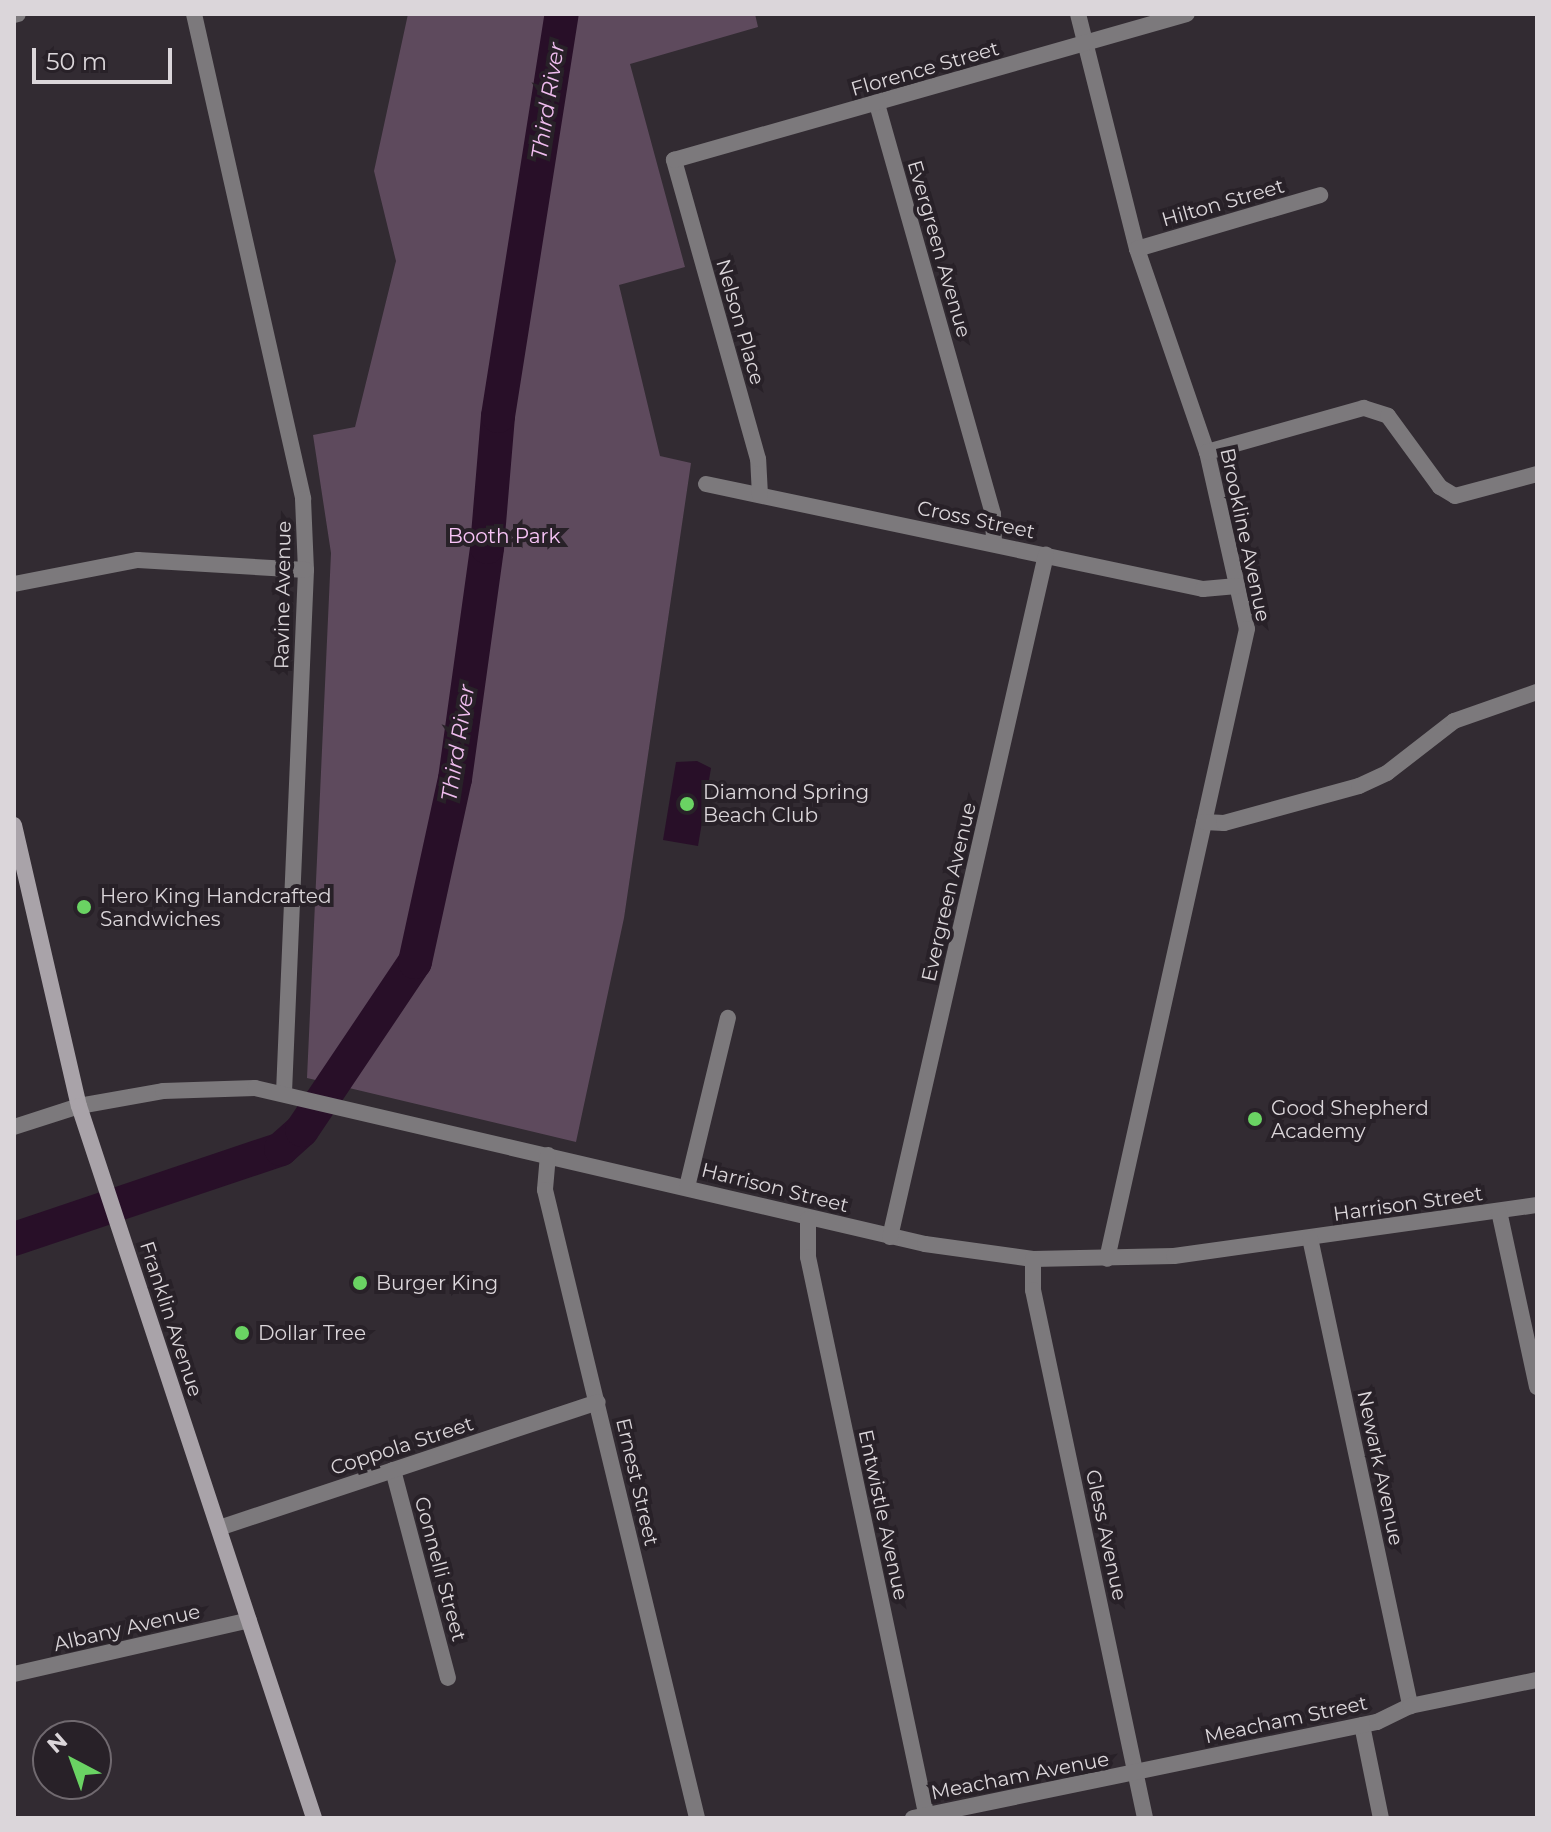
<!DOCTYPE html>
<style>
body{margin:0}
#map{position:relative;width:1551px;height:1832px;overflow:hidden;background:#322b32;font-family:Montserrat,sans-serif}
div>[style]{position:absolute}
.green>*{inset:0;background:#5e4a5d}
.water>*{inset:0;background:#280f28}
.river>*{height:34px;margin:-17px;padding:0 17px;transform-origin:17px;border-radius:17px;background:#280f28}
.minor>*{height:16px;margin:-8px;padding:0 8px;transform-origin:8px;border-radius:8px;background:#7c797c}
.tertiary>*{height:16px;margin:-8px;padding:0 8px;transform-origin:8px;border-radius:8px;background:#7c797c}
.secondary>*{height:16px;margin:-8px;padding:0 8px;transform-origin:8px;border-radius:8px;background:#a9a3a9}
.dots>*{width:22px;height:22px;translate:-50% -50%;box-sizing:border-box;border:4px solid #282128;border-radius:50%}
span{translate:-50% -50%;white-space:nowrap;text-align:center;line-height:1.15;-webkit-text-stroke:8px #282128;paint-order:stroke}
.street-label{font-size:20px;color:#dbd6da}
.park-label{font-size:20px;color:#f9c5f8}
.poi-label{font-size:20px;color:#dbd6da}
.left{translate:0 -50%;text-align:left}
.water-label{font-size:22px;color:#efbcee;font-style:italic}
.frame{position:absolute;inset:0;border:16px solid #dbd6da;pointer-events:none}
.north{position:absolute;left:32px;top:1720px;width:80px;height:80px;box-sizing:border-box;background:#282128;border:2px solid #70696f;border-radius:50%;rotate:319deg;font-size:22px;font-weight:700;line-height:32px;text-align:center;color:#dbd6da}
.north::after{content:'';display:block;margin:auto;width:28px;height:36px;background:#6ad363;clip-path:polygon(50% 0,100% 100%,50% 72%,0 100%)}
.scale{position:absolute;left:32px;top:48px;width:140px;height:36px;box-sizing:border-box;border:4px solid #dbd6da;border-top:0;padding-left:10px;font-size:24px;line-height:28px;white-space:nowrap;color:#dbd6da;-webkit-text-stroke:6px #282128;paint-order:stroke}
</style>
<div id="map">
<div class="green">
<div style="clip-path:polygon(408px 14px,755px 14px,758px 27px,630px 64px,685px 267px,619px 285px,660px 456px,691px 463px,624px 918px,576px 1142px,307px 1078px,331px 553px,313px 435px,355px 427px,396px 261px,374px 171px)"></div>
</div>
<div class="water">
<div style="clip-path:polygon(697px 761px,711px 768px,698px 846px,663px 840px,676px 762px)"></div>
</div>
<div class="river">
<div style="left:14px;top:1239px;width:282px;rotate:-18.6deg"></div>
<div style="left:281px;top:1149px;width:28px;rotate:-42deg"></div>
<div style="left:302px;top:1130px;width:202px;rotate:-56.1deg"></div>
<div style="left:415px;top:962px;width:187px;rotate:-77.7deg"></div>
<div style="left:455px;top:779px;width:234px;rotate:-82.1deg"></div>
<div style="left:487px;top:547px;width:131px;rotate:-85.2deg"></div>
<div style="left:498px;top:416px;width:407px;rotate:-81deg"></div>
</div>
<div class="minor">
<div style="left:194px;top:14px;width:497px;rotate:77.3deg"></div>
<div style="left:303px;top:499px;width:71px;rotate:87.6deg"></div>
<div style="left:306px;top:570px;width:522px;rotate:92.41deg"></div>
<div style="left:1078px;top:14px;width:242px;rotate:75.9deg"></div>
<div style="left:1137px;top:249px;width:215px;rotate:71deg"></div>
<div style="left:1207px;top:452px;width:181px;rotate:77.3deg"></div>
<div style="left:1247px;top:629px;width:645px;rotate:102.53deg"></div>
<div style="left:877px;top:104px;width:426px;rotate:74.2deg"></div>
<div style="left:993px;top:514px;width:30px;rotate:88deg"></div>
<div style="left:1137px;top:249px;width:191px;rotate:-16.4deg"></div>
<div style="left:1207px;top:452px;width:163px;rotate:-15.7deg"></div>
<div style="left:1364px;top:408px;width:25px;rotate:18deg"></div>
<div style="left:1388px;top:416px;width:88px;rotate:53.8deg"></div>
<div style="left:1440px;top:487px;width:17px;rotate:31deg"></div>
<div style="left:1455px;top:496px;width:85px;rotate:-15deg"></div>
<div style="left:706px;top:484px;width:508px;rotate:11.93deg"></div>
<div style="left:1203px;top:589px;width:34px;rotate:-5deg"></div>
<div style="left:760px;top:495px;width:36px;rotate:-93deg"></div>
<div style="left:758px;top:459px;width:311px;rotate:-105.7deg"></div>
<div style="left:674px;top:160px;width:533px;rotate:-15.89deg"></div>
<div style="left:14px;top:584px;width:126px;rotate:-11deg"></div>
<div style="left:138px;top:560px;width:168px;rotate:3.4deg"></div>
<div style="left:1204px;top:822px;width:20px;rotate:3deg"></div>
<div style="left:1224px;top:823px;width:140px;rotate:-15.3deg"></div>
<div style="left:1359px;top:786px;width:31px;rotate:-25deg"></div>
<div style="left:1387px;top:773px;width:85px;rotate:-37.8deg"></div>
<div style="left:1454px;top:721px;width:88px;rotate:-19.3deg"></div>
<div style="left:14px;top:1127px;width:68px;rotate:-17.9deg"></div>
<div style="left:79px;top:1106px;width:85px;rotate:-10.1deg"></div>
<div style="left:163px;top:1091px;width:92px;rotate:-1.9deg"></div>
<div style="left:255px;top:1088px;width:688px;rotate:13.11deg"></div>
<div style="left:925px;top:1244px;width:109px;rotate:7.9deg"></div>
<div style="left:1033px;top:1259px;width:141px;rotate:-1.2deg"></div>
<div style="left:1174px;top:1256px;width:367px;rotate:-8deg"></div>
<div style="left:548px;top:1155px;width:35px;rotate:95deg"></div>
<div style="left:545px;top:1190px;width:646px;rotate:76.39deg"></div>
<div style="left:687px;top:1187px;width:174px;rotate:-76.4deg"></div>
<div style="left:1499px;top:1211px;width:180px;rotate:77.8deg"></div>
<div style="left:808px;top:1219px;width:38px;rotate:90deg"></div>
<div style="left:808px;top:1257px;width:573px;rotate:78.02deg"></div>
<div style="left:890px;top:1237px;width:700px;rotate:-77.12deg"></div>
<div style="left:1310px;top:1238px;width:479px;rotate:77.9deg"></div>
<div style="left:1033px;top:1259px;width:31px;rotate:90deg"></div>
<div style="left:1033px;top:1290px;width:540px;rotate:78.02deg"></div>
<div style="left:393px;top:1470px;width:215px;rotate:75.2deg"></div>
<div style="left:219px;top:1528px;width:399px;rotate:-18.4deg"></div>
<div style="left:14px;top:1674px;width:241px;rotate:-12.9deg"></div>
<div style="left:1362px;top:1725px;width:95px;rotate:78.5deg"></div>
<div style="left:913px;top:1818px;width:474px;rotate:-11.7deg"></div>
<div style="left:1377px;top:1722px;width:37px;rotate:-26deg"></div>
<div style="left:1410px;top:1706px;width:130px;rotate:-11.6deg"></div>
</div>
<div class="tertiary">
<div style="left:14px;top:15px;width:4px;rotate:-14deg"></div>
</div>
<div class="secondary">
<div style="left:14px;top:825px;width:288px;rotate:77deg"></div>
<div style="left:79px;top:1106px;width:750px;rotate:71.73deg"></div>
</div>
<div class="dots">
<div style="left:687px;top:804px;background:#6ad363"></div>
<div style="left:84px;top:907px;background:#6ad363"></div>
<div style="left:1255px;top:1119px;background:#6ad363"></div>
<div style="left:360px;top:1283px;background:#6ad363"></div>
<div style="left:242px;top:1333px;background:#6ad363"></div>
</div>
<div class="street-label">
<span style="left:925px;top:69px;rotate:-16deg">Florence Street</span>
<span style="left:1223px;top:203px;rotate:-16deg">Hilton Street</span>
<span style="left:939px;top:249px;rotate:74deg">Evergreen Avenue</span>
<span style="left:740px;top:322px;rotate:74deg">Nelson Place</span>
<span style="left:976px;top:520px;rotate:12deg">Cross Street</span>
<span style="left:1245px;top:535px;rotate:78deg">Brookline Avenue</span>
<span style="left:283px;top:595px;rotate:-89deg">Ravine Avenue</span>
<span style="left:949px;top:892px;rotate:-77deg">Evergreen Avenue</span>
<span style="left:775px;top:1188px;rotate:14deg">Harrison Street</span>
<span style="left:1408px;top:1204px;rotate:-8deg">Harrison Street</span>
<span style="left:171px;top:1319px;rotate:72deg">Franklin Avenue</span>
<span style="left:402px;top:1446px;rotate:-18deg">Coppola Street</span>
<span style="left:1380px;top:1468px;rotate:78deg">Newark Avenue</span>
<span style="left:637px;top:1482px;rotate:77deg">Ernest Street</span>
<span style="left:883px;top:1515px;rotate:78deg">Entwistle Avenue</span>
<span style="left:1106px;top:1535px;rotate:78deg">Gless Avenue</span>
<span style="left:440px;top:1569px;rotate:75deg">Gonnelli Street</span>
<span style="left:127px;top:1628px;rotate:-13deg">Albany Avenue</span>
<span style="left:1286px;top:1720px;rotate:-12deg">Meacham Street</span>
<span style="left:1020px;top:1776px;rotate:-11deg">Meacham Avenue</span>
</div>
<div class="park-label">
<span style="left:504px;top:536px">Booth Park</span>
</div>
<div class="poi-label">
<span class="left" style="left:703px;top:804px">Diamond Spring<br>Beach Club</span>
<span class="left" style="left:100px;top:908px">Hero King Handcrafted<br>Sandwiches</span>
<span class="left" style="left:1271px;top:1120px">Good Shepherd<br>Academy</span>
<span class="left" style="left:376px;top:1283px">Burger King</span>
<span class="left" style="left:258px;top:1333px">Dollar Tree</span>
</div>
<div class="water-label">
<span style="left:548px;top:101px;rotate:-81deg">Third River</span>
<span style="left:458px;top:743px;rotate:-81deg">Third River</span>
</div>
<div class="frame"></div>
<div class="north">N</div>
<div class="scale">50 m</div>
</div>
